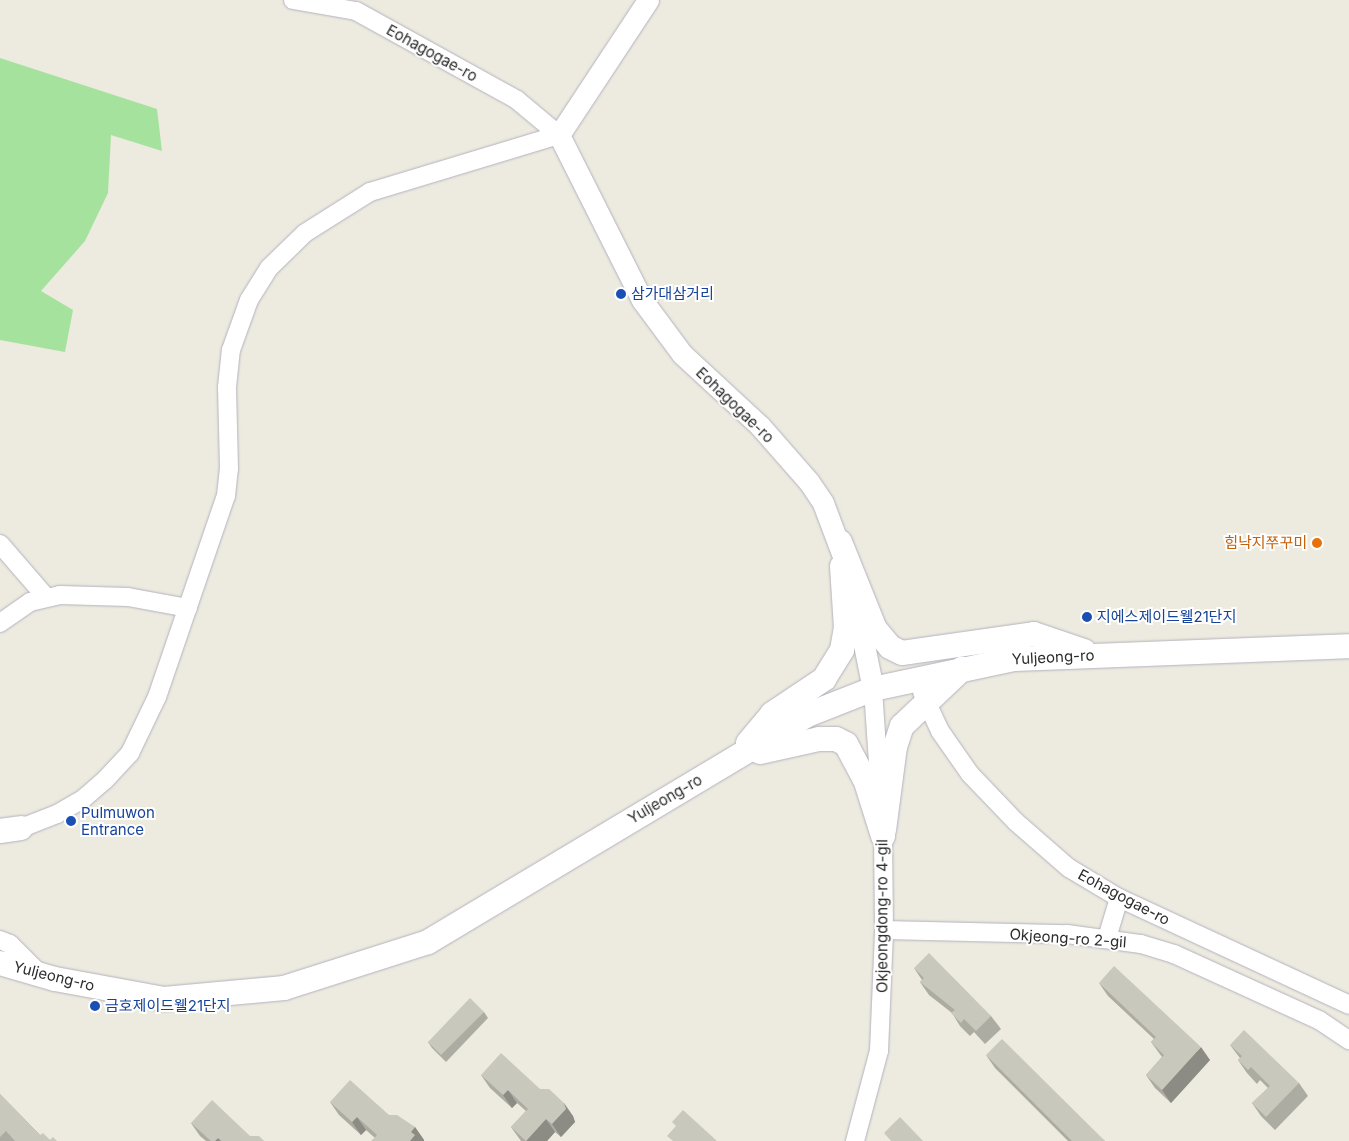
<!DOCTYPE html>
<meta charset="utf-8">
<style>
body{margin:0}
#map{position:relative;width:1349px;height:1141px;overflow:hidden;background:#edeadf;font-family:Inter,"Noto Sans KR",sans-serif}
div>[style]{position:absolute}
.green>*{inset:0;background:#a5e29d}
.roads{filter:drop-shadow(0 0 1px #b3b2bf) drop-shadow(0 0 1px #b3b2bf)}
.minor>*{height:18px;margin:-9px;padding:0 9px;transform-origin:9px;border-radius:9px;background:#fff}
.tertiary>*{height:21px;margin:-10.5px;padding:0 10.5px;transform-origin:10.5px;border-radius:10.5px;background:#fff}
.secondary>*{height:24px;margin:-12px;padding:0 12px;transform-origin:12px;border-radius:12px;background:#fff}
.wall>*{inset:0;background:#adaca3}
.shaded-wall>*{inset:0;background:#8d8c84}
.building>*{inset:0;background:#c9c8bd}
.dots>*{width:14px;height:14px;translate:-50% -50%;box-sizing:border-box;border:2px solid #fff;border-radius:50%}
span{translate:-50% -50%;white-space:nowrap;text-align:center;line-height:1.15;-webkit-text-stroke:4px #fff;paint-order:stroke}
.street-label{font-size:15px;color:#2c2c2c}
.transit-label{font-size:15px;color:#164399}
.left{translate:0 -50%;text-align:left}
.food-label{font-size:15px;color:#c56008}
.right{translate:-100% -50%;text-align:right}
</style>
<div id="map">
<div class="green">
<div style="clip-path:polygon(0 58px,157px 109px,162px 151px,111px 135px,108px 193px,85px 241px,41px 291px,73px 310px,65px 352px,0 340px)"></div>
</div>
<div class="roads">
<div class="minor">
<div style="left:293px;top:0;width:64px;rotate:9.9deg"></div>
<div style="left:356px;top:11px;width:184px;rotate:28.9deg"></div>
<div style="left:517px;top:100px;width:55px;rotate:39.8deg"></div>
<div style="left:0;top:544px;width:69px;rotate:49.1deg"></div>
<div style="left:0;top:623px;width:37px;rotate:-35deg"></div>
<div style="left:30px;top:602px;width:31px;rotate:-13deg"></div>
<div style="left:60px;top:595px;width:68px;rotate:1.7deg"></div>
<div style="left:128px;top:597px;width:61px;rotate:10.4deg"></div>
<div style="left:922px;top:692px;width:43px;rotate:65.2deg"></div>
<div style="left:940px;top:731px;width:52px;rotate:55.1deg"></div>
<div style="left:970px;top:774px;width:66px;rotate:46.2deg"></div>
<div style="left:1016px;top:822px;width:70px;rotate:41deg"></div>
<div style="left:1069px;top:868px;width:58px;rotate:31deg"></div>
<div style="left:1119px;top:898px;width:254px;rotate:24.9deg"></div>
<div style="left:11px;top:832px;width:49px;rotate:-21.4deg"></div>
<div style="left:57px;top:814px;width:30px;rotate:-30deg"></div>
<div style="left:83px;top:799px;width:29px;rotate:-41deg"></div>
<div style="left:105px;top:780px;width:37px;rotate:-47deg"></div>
<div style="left:130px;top:753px;width:62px;rotate:-64.3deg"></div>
<div style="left:157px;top:697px;width:213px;rotate:-71.1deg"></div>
<div style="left:226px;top:496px;width:27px;rotate:-84deg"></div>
<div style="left:229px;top:469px;width:82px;rotate:-91.4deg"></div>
<div style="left:227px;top:387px;width:37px;rotate:-84deg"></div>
<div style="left:231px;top:350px;width:53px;rotate:-70.2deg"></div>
<div style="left:249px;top:300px;width:38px;rotate:-58deg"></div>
<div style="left:269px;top:268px;width:50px;rotate:-44.2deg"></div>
<div style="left:305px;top:233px;width:77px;rotate:-32.2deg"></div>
<div style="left:370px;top:192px;width:197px;rotate:-16.8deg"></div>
<div style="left:884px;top:930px;width:183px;rotate:1.3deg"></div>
<div style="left:1067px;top:934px;width:75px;rotate:7.7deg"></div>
<div style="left:1141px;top:944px;width:34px;rotate:17deg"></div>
<div style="left:1174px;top:954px;width:159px;rotate:24.5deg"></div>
<div style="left:1319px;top:1020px;width:36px;rotate:34deg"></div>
<div style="left:1107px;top:938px;width:42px;rotate:-73.3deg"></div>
<div style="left:0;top:940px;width:11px;rotate:22deg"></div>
<div style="left:10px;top:944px;width:44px;rotate:45deg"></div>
<div style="left:855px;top:1141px;width:93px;rotate:-75.1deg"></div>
<div style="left:879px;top:1051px;width:121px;rotate:-87.6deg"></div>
<div style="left:884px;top:930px;width:94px;rotate:-90.6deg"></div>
<div style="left:883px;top:836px;width:147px;rotate:-93.9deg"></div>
</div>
<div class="tertiary">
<div style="left:648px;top:0;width:162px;rotate:123.4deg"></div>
<div style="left:559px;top:135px;width:185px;rotate:63.3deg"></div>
<div style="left:642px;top:300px;width:67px;rotate:53.5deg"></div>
<div style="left:682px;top:354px;width:106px;rotate:42.7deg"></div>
<div style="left:760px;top:426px;width:74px;rotate:48.8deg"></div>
<div style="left:809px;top:482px;width:25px;rotate:56deg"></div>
<div style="left:823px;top:503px;width:60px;rotate:69.4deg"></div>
<div style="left:855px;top:600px;width:91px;rotate:78.6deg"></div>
</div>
<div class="secondary">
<div style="left:840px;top:542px;width:94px;rotate:68.1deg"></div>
<div style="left:875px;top:629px;width:23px;rotate:50deg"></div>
<div style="left:890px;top:647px;width:13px;rotate:27deg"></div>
<div style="left:902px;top:653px;width:133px;rotate:-8.2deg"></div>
<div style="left:1034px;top:634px;width:53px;rotate:18.8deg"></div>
<div style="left:748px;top:743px;width:38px;rotate:-50deg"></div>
<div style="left:772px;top:714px;width:63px;rotate:-33.9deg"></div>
<div style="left:824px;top:679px;width:34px;rotate:-58deg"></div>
<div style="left:842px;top:650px;width:22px;rotate:-80deg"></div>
<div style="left:846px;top:628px;width:62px;rotate:-93.7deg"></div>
<div style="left:760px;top:752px;width:60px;rotate:-12.4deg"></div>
<div style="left:819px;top:739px;width:17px"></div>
<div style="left:836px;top:739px;width:11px;rotate:27deg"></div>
<div style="left:846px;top:744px;width:40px;rotate:62deg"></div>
<div style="left:865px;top:779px;width:60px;rotate:72.5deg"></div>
<div style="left:884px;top:830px;width:84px;rotate:-82.5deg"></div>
<div style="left:895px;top:747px;width:22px;rotate:-72deg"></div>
<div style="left:902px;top:726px;width:83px;rotate:-43.5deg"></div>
<div style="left:0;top:831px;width:21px;rotate:-8deg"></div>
<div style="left:0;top:963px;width:57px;rotate:16.2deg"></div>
<div style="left:55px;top:979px;width:111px;rotate:10.4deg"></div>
<div style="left:164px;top:999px;width:121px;rotate:-5.2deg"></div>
<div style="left:284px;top:988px;width:151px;rotate:-17.7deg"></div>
<div style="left:428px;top:942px;width:442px;rotate:-30.9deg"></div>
<div style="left:807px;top:715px;width:71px;rotate:-21.5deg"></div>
<div style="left:873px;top:689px;width:144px;rotate:-12deg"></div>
<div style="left:1014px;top:659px;width:335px;rotate:-2.2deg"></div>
</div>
</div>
<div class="wall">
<div style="clip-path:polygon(914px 968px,991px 1016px,1001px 1029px,985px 1044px,974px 1032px,970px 1036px,960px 1026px,952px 1013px,929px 995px,920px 982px,922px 980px)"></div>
<div style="clip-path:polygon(1099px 983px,1210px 1060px,1171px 1103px,1155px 1088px,1146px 1075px,1162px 1057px,1151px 1042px,1154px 1039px,1108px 996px)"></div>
<div style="clip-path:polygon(484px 1012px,488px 1018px,446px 1062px,432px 1048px,428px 1042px)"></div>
<div style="clip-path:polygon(1230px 1045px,1299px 1083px,1308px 1096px,1275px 1130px,1261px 1116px,1252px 1103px,1268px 1088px,1260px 1080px,1257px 1084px,1247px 1073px,1238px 1060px,1240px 1058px)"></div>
<div style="clip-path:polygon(986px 1055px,1105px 1141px,1068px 1141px,995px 1068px)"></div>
<div style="clip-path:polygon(481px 1075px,540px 1089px,573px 1116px,575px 1122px,561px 1137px,555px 1132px,547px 1141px,521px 1141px,511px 1127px,526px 1111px,517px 1103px,512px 1108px,490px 1088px)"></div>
<div style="clip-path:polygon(0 1094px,40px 1135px,50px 1140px,57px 1141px,0 1141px)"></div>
<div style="clip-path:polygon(330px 1102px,389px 1115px,415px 1127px,424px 1140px,375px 1138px,366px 1130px,361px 1135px,339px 1115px)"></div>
<div style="clip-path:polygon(191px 1123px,250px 1136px,264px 1141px,206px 1141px,200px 1136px)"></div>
</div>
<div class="shaded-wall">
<div style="clip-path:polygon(1201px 1047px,1210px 1060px,1171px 1103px,1162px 1090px)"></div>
<div style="clip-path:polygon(508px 1090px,517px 1103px,512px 1108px,503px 1095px)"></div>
<div style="clip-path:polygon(564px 1103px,573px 1116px,575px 1122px,561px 1137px,552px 1124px)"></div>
<div style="clip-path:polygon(357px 1117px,366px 1130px,361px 1135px,352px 1122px)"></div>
<div style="clip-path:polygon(546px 1119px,555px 1132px,547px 1141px,526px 1141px)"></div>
<div style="clip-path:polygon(415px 1127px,424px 1140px,424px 1141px,410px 1141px,411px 1132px)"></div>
<div style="clip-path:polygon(218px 1138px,220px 1141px,215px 1141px)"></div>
</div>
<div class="building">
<div style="clip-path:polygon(929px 953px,991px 1016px,976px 1031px,964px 1019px,961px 1023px,951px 1013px,955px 1010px,920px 982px,924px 978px,914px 968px)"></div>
<div style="clip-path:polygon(1114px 966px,1201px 1047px,1162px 1090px,1146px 1075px,1164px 1055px,1151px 1042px,1156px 1037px,1099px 983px)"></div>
<div style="clip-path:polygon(470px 998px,484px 1012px,441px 1055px,428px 1042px)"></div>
<div style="clip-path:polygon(1244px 1030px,1299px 1083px,1266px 1117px,1252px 1103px,1270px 1086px,1251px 1067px,1248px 1070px,1238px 1060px,1242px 1056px,1230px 1045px)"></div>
<div style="clip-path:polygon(1002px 1039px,1105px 1141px,1072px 1141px,986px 1055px)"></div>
<div style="clip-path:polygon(501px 1053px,540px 1089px,549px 1089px,564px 1103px,566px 1109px,552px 1124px,546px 1119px,526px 1141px,511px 1127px,528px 1109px,508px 1090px,503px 1095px,481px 1075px)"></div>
<div style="clip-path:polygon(350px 1080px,389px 1115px,397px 1115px,415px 1127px,411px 1132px,415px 1135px,410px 1141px,371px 1141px,377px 1135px,357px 1117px,352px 1122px,330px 1102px)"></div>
<div style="clip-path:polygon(0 1094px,40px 1135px,43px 1133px,50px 1140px,53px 1137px,57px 1141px,15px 1141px,6px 1131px,0 1137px)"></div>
<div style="clip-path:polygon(212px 1100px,250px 1136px,259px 1136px,264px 1141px,222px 1141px,218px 1138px,215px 1141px,211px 1141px,191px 1123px)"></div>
<div style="clip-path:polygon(683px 1110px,717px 1141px,673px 1141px,667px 1136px,676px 1126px,672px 1122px)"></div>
<div style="clip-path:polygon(900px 1117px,923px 1141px,891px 1141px,884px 1133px)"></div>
</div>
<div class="dots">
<div style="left:621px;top:294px;background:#1a4fb4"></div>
<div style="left:1317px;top:543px;background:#e8710a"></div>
<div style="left:1087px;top:617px;background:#1a4fb4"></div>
<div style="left:71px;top:821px;background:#1a4fb4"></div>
<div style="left:95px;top:1006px;background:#1a4fb4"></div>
</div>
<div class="street-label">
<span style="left:432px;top:53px;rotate:29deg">Eohagogae-ro</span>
<span style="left:735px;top:405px;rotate:44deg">Eohagogae-ro</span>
<span style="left:1053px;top:657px;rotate:-3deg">Yuljeong-ro</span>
<span style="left:665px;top:799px;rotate:-30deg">Yuljeong-ro</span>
<span style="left:1124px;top:897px;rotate:28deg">Eohagogae-ro</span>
<span style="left:882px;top:916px;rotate:-90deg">Okjeongdong-ro 4-gil</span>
<span style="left:1068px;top:938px;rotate:4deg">Okjeong-ro 2-gil</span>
<span style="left:54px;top:976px;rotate:14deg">Yuljeong-ro</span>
</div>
<div class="transit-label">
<span class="left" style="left:631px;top:294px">삼가대삼거리</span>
<span class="left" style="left:1097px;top:617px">지에스제이드웰21단지</span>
<span class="left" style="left:81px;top:821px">Pulmuwon<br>Entrance</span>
<span class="left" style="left:105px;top:1006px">금호제이드웰21단지</span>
</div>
<div class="food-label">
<span class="right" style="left:1307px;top:543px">힘낙지쭈꾸미</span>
</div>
</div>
